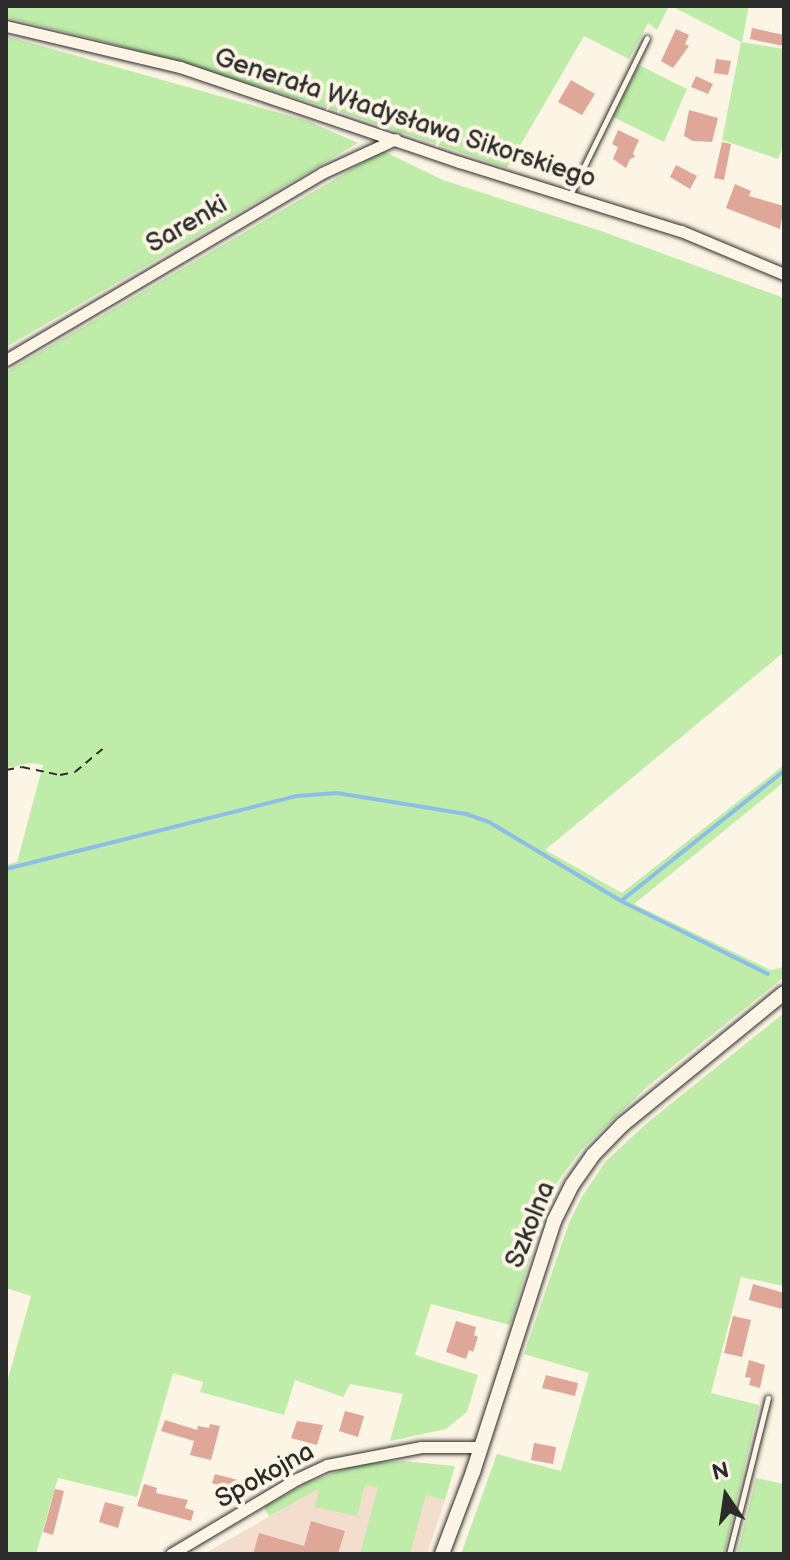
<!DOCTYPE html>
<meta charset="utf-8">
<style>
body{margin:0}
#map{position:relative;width:790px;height:1560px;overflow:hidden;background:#fcf5e5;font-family:"Balsamiq Sans",sans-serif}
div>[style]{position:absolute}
.built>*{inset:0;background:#f3dece}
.green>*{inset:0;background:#bfeca9}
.stream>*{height:4px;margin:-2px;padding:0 2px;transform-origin:2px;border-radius:2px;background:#8cbee8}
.building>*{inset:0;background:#dfa797}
.path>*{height:2px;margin-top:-1px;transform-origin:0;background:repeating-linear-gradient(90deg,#2b2b2b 0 8px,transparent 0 14px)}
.roads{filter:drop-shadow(0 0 2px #2b2b2b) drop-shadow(0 0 2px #2b2b2b)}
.service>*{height:5px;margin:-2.5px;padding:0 2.5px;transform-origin:2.5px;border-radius:2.5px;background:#fcf5e5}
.minor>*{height:11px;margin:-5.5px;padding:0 5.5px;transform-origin:5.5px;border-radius:5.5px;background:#fcf5e5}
.tertiary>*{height:14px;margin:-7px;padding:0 7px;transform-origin:7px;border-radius:7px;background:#fcf5e5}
span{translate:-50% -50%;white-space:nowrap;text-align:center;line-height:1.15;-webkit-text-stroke:8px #fcf5e5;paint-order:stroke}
.street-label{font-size:26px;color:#2b2b2b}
.frame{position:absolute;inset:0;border:8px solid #2b2b2b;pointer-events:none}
.north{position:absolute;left:686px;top:1456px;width:80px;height:80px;-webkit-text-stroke:6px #fcf5e5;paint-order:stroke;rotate:347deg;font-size:22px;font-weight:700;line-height:32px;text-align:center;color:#2b2b2b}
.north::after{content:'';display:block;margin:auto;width:28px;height:36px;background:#2b2b2b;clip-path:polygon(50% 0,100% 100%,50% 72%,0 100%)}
</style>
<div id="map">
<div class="built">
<div style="clip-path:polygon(380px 1482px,445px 1500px,427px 1554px,204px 1554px,320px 1487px)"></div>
</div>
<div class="green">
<div style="clip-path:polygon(6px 6px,669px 6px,657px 30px,648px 23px,629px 59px,584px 36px,507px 168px,323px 106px,129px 48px,6px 17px)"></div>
<div style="clip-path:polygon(671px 6px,749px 6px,742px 42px,784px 49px,784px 144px,778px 159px,722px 140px,741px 42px)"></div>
<div style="clip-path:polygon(6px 36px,308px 121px,358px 143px,6px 347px)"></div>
<div style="clip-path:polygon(639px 65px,687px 89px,664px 142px,613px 117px)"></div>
<div style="clip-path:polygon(383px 151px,443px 180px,601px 231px,784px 298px,784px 652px,545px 850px,622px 893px,784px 765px,784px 782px,634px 904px,771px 970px,784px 967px,784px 977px,648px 1086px,582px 1149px,558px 1181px,544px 1211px,510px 1325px,431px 1304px,415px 1355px,478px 1375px,467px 1412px,446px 1429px,390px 1441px,403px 1394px,350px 1384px,343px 1397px,295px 1380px,284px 1415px,200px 1392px,203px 1382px,173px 1373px,137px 1497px,58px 1478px,36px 1554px,6px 1554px,6px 1386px,31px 1296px,6px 1288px,6px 865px,17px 862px,43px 765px,31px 763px,6px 768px,6px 372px)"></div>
<div style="clip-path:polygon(784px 1013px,784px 1286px,741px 1277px,711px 1393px,759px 1405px,724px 1554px,461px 1554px,497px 1454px,561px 1471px,589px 1373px,524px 1354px,569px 1223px,583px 1195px,606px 1161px,647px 1123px)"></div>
<div style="clip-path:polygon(403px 1461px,455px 1466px,445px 1500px,426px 1495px,410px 1554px,360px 1554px,378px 1487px,365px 1485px,357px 1516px,314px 1507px,320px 1488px,269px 1516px,264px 1507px,307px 1483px,358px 1464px)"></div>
<div style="clip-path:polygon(756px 1478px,784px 1484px,784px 1554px,737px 1554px)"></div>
</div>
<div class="stream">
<div style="left:6px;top:869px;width:300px;rotate:-14.1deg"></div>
<div style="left:297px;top:796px;width:40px;rotate:-4.3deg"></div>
<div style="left:337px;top:793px;width:131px;rotate:9.2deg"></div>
<div style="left:466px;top:814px;width:24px;rotate:19deg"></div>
<div style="left:489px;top:822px;width:154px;rotate:30.9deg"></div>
<div style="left:621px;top:901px;width:164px;rotate:26.4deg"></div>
<div style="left:621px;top:901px;width:208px;rotate:-38.6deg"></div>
</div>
<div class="building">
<div style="clip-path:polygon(752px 28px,784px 35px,784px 46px,750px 39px)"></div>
<div style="clip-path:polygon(676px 29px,689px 35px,685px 44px,689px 46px,673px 68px,661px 61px)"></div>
<div style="clip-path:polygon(716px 59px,731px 61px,728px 75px,714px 73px)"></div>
<div style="clip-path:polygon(696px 76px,713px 84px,708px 94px,691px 87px)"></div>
<div style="clip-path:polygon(571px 80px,595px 94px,582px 115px,558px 102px)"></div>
<div style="clip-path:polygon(689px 110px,718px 118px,712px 142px,693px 141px,684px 136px)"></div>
<div style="clip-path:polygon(618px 130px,639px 140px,633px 153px,635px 157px,630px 159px,626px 168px,613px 159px,618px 147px,612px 144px)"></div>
<div style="clip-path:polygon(722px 142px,731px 144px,724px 180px,714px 178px)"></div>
<div style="clip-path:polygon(676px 165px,697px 176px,690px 189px,670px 177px)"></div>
<div style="clip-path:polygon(735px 184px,751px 191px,749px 196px,784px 206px,780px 229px,726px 208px)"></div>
<div style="clip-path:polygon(753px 1284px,784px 1293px,782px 1309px,749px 1300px)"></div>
<div style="clip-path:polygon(733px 1316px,751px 1320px,742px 1357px,724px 1353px)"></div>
<div style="clip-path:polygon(456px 1321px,476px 1327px,474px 1335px,478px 1337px,473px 1352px,469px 1350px,466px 1359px,446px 1352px)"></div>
<div style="clip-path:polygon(749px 1360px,765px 1365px,760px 1388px,749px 1385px,751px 1378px,745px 1377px)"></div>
<div style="clip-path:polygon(546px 1375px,578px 1383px,575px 1396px,542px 1388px)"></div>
<div style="clip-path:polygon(345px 1411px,364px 1416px,358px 1437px,339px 1431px)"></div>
<div style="clip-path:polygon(165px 1420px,197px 1430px,198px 1426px,209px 1428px,210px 1424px,220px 1426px,211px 1460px,190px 1455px,194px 1441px,161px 1431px)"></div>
<div style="clip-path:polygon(297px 1421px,323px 1425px,317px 1445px,291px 1438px)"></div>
<div style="clip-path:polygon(534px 1443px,556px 1447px,553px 1464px,531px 1460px)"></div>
<div style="clip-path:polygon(215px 1474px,238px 1480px,235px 1490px,212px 1483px)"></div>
<div style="clip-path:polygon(144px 1484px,157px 1488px,156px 1493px,188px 1500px,185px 1508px,194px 1511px,191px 1521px,137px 1506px)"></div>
<div style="clip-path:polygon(55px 1489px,64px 1491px,53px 1535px,43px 1532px)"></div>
<div style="clip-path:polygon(105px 1502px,124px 1507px,118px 1528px,99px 1522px)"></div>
<div style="clip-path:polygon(311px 1521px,345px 1531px,338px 1554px,253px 1554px,259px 1533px,304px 1546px)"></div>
</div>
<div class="path">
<div style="left:6px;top:770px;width:16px;rotate:-11deg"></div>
<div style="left:22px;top:767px;width:39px;rotate:12deg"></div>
<div style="left:60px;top:775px;width:15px;rotate:-11deg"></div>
<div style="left:75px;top:772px;width:39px;rotate:-40deg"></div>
</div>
<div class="roads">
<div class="service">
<div style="left:569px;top:197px;width:177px;rotate:-63.9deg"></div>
<div style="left:729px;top:1554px;width:161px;rotate:-76deg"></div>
</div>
<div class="minor">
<div style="left:6px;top:26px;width:179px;rotate:13.3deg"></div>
<div style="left:180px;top:67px;width:295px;rotate:18.8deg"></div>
<div style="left:459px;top:162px;width:232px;rotate:17.3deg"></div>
<div style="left:681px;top:231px;width:112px;rotate:22.7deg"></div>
<div style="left:6px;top:360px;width:367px;rotate:-30.6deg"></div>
<div style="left:322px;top:173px;width:81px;rotate:-24.7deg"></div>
<div style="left:171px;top:1554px;width:147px;rotate:-30.8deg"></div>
<div style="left:297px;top:1479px;width:33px;rotate:-25deg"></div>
<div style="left:327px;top:1465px;width:96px;rotate:-10.8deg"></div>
<div style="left:421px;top:1447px;width:60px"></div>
</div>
<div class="tertiary">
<div style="left:442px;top:1554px;width:88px;rotate:-69.3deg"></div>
<div style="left:473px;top:1472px;width:264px;rotate:-72.1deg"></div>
<div style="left:554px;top:1221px;width:40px;rotate:-63.4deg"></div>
<div style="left:572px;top:1185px;width:37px;rotate:-55deg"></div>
<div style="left:593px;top:1155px;width:42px;rotate:-46deg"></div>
<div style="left:622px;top:1125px;width:209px;rotate:-39.2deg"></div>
</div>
</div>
<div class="street-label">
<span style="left:405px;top:119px;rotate:18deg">Generała Władysława Sikorskiego</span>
<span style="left:187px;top:225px;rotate:-30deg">Sarenki</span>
<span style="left:531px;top:1225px;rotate:-68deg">Szkolna</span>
<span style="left:265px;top:1476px;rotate:-29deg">Spokojna</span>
</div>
<div class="frame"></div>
<div class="north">N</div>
</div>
